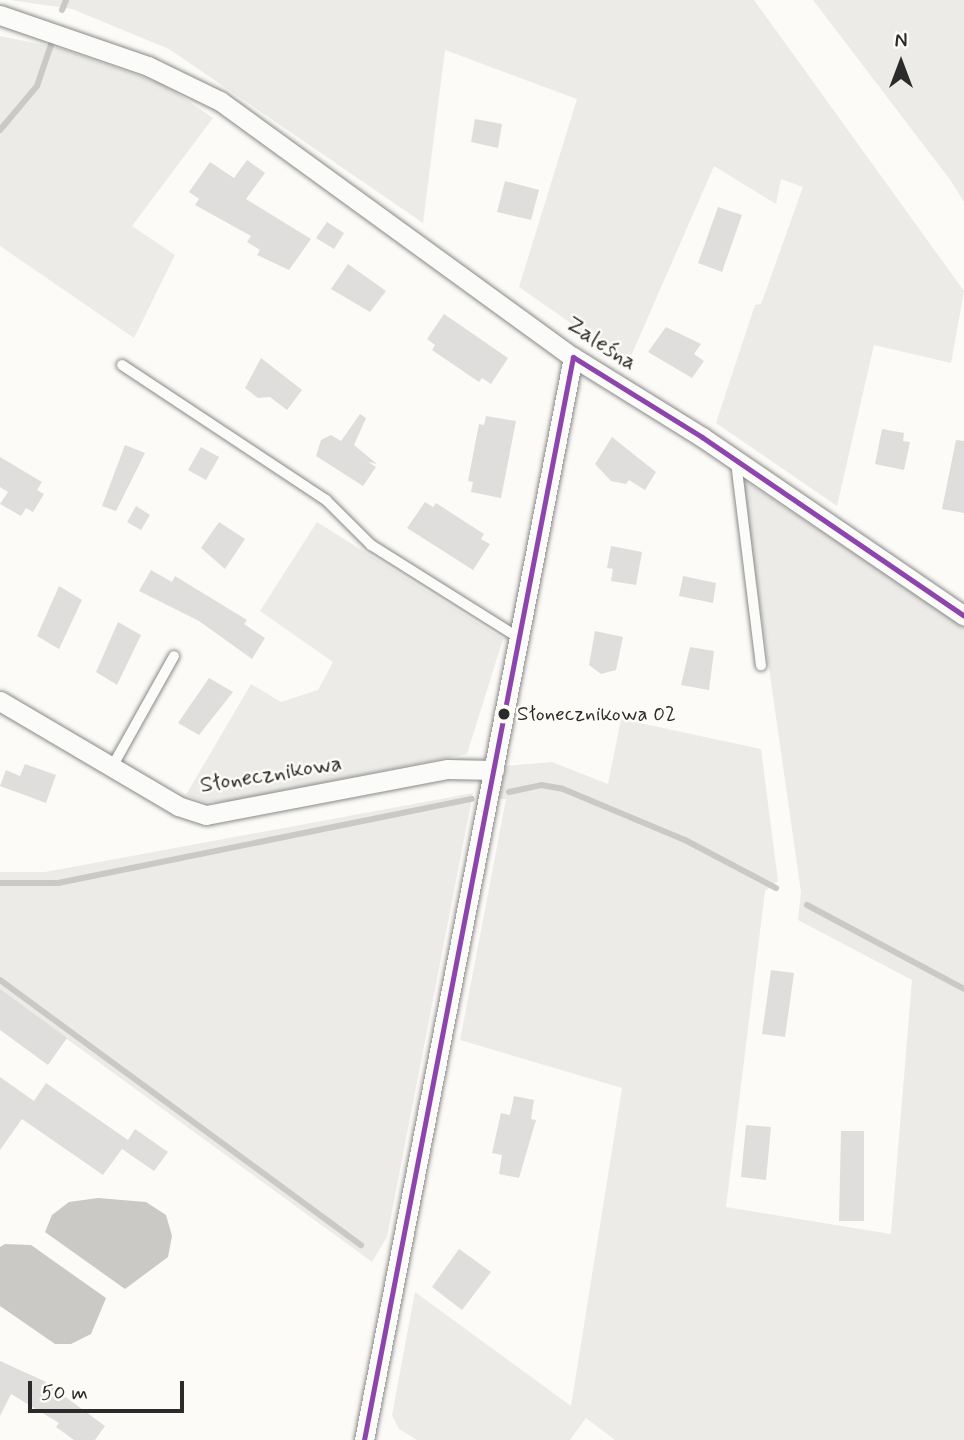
<!DOCTYPE html>
<meta charset="utf-8">
<style>
body{margin:0}
#map{position:relative;width:964px;height:1440px;overflow:hidden;background:#fcfbf8;font-family:Mynerve,sans-serif}
div>[style]{position:absolute}
.green>*{inset:0;background:#ecebe8}
.water>*{inset:0;background:#cac9c6}
.stream>*{height:6px;margin:-3px;padding:0 3px;transform-origin:3px;border-radius:3px;background:#cac9c6}
.building>*{inset:0;background:#dfdedc}
.roads{filter:drop-shadow(0 0 2px #898987) drop-shadow(0 0 2px #898987)}
.service>*{height:10px;margin:-5px;padding:0 5px;transform-origin:5px;border-radius:5px;background:#fbfbf9}
.minor>*{height:19px;margin:-9.5px;padding:0 9.5px;transform-origin:9.5px;border-radius:9.5px;background:#fbfbf9}
.bus-1>*{height:5px;margin:-2.5px;padding:0 2.5px;transform-origin:2.5px;border-radius:2.5px;background:#8e44ad}
.dots>*{width:19px;height:19px;translate:-50% -50%;box-sizing:border-box;border:4px solid #fdfcf7;border-radius:50%}
span{translate:-50% -50%;white-space:nowrap;text-align:center;line-height:1.15;-webkit-text-stroke:5px #fdfcf7;paint-order:stroke}
.bus-label{font-size:21px;color:#2b2b2b}
.left{translate:0 -50%;text-align:left}
.street-label{font-size:23px;color:#2b2b2b}
.north{position:absolute;left:866px;top:28px;width:70px;height:70px;-webkit-text-stroke:5px #fdfcf7;paint-order:stroke;rotate:0deg;font-size:19px;font-weight:700;line-height:28px;text-align:center;color:#2b2b2b}
.north::after{content:'';display:block;margin:auto;width:24px;height:32px;background:#2b2b2b;clip-path:polygon(50% 0,100% 100%,50% 72%,0 100%)}
.scale{position:absolute;left:28px;top:1381px;width:156px;height:32px;box-sizing:border-box;border:4px solid #2b2b2b;border-top:0;padding-left:9px;font-size:21px;line-height:24px;white-space:nowrap;color:#2b2b2b;-webkit-text-stroke:5px #fdfcf7;paint-order:stroke}
</style>
<div id="map">
<div class="green">
<div style="clip-path:polygon(10px 0,754px 0,964px 291px,951px 363px,874px 345px,837px 506px,716px 423px,755px 305px,761px 304px,803px 187px,781px 179px,776px 204px,714px 166px,628px 363px,519px 287px,577px 99px,445px 50px,423px 223px,169px 49px,72px 9px)"></div>
<div style="clip-path:polygon(813px 0,964px 0,964px 202px,951px 181px)"></div>
<div style="clip-path:polygon(0 36px,59px 48px,163px 84px,213px 118px,132px 226px,175px 255px,134px 338px,0 246px)"></div>
<div style="clip-path:polygon(742px 479px,964px 626px,964px 1440px,615px 1440px,586px 1418px,570px 1440px,417px 1440px,399px 1429px,392px 1415px,415px 1292px,571px 1406px,622px 1088px,460px 1040px,506px 799px,498px 799px,506px 766px,552px 762px,608px 784px,621px 719px,761px 749px,778px 881px,765px 891px,726px 1207px,891px 1234px,912px 980px,798px 920px,801px 892px)"></div>
<div style="clip-path:polygon(317px 522px,503px 639px,467px 754px,230px 801px,204px 802px,186px 795px,251px 684px,281px 702px,318px 690px,333px 662px,260px 611px)"></div>
<div style="clip-path:polygon(473px 793px,387px 1237px,372px 1262px,0 990px,0 872px,45px 872px)"></div>
</div>
<div class="water">
<div style="clip-path:polygon(98px 1198px,146px 1202px,166px 1215px,172px 1236px,168px 1257px,125px 1289px,45px 1232px,52px 1215px,69px 1202px)"></div>
<div style="clip-path:polygon(5px 1244px,31px 1245px,106px 1298px,91px 1334px,71px 1344px,55px 1344px,0 1306px,0 1247px)"></div>
</div>
<div class="stream">
<div style="left:62px;top:10px;width:11px;rotate:-68deg"></div>
<div style="left:0;top:130px;width:57px;rotate:-49.9deg"></div>
<div style="left:37px;top:86px;width:53px;rotate:-71.2deg"></div>
<div style="left:509px;top:792px;width:33px;rotate:-12deg"></div>
<div style="left:541px;top:785px;width:22px;rotate:10deg"></div>
<div style="left:563px;top:789px;width:132px;rotate:22.7deg"></div>
<div style="left:685px;top:840px;width:103px;rotate:27.8deg"></div>
<div style="left:0;top:883px;width:58px"></div>
<div style="left:58px;top:883px;width:422px;rotate:-11.5deg"></div>
<div style="left:807px;top:905px;width:178px;rotate:28.1deg"></div>
<div style="left:0;top:980px;width:448px;rotate:36.3deg"></div>
</div>
<div class="building">
<div style="clip-path:polygon(475px 119px,502px 124px,498px 148px,471px 142px)"></div>
<div style="clip-path:polygon(247px 160px,265px 173px,246px 199px,311px 239px,289px 270px,257px 255px,260px 250px,247px 242px,251px 236px,195px 205px,199px 199px,189px 192px,210px 162px,234px 178px)"></div>
<div style="clip-path:polygon(505px 181px,539px 190px,531px 220px,497px 212px)"></div>
<div style="clip-path:polygon(718px 207px,742px 215px,722px 272px,698px 263px)"></div>
<div style="clip-path:polygon(327px 222px,344px 233px,334px 249px,316px 238px)"></div>
<div style="clip-path:polygon(348px 264px,386px 291px,370px 312px,331px 289px)"></div>
<div style="clip-path:polygon(444px 314px,508px 358px,491px 384px,482px 378px,479px 382px,432px 350px,435px 345px,427px 339px)"></div>
<div style="clip-path:polygon(666px 327px,701px 344px,694px 354px,704px 361px,692px 378px,648px 352px)"></div>
<div style="clip-path:polygon(261px 358px,302px 390px,287px 410px,270px 397px,258px 398px,245px 388px)"></div>
<div style="clip-path:polygon(360px 414px,366px 418px,354px 445px,377px 464px,368px 462px,376px 467px,363px 486px,316px 456px,321px 440px,331px 435px,341px 441px)"></div>
<div style="clip-path:polygon(486px 416px,516px 421px,501px 498px,471px 492px,473px 482px,468px 481px,479px 424px,484px 425px)"></div>
<div style="clip-path:polygon(882px 429px,904px 433px,903px 441px,910px 442px,904px 470px,875px 464px)"></div>
<div style="clip-path:polygon(612px 437px,656px 472px,645px 490px,629px 480px,626px 484px,611px 481px,595px 464px)"></div>
<div style="clip-path:polygon(956px 440px,964px 441px,964px 513px,942px 509px)"></div>
<div style="clip-path:polygon(125px 445px,145px 453px,116px 511px,102px 506px)"></div>
<div style="clip-path:polygon(201px 447px,219px 457px,206px 480px,188px 470px)"></div>
<div style="clip-path:polygon(0 457px,42px 482px,37px 490px,44px 494px,33px 512px,26px 508px,21px 516px,0 504px,8px 492px,0 487px)"></div>
<div style="clip-path:polygon(425px 502px,433px 507px,436px 503px,484px 534px,481px 539px,490px 544px,473px 570px,407px 528px)"></div>
<div style="clip-path:polygon(136px 506px,150px 515px,141px 530px,127px 522px)"></div>
<div style="clip-path:polygon(219px 522px,245px 539px,225px 569px,201px 548px)"></div>
<div style="clip-path:polygon(611px 546px,642px 552px,636px 585px,611px 581px,613px 569px,607px 568px)"></div>
<div style="clip-path:polygon(151px 570px,172px 582px,175px 576px,247px 620px,244px 624px,265px 638px,252px 659px,199px 621px,139px 591px)"></div>
<div style="clip-path:polygon(683px 576px,716px 583px,713px 603px,679px 596px)"></div>
<div style="clip-path:polygon(59px 586px,82px 600px,59px 649px,37px 636px)"></div>
<div style="clip-path:polygon(118px 622px,141px 635px,117px 685px,96px 672px)"></div>
<div style="clip-path:polygon(595px 631px,623px 637px,616px 670px,601px 674px,589px 665px)"></div>
<div style="clip-path:polygon(690px 647px,714px 651px,709px 690px,681px 685px)"></div>
<div style="clip-path:polygon(209px 678px,233px 692px,199px 735px,178px 723px)"></div>
<div style="clip-path:polygon(25px 764px,56px 775px,46px 803px,0 786px,6px 770px,20px 776px)"></div>
<div style="clip-path:polygon(771px 970px,794px 973px,785px 1037px,762px 1034px)"></div>
<div style="clip-path:polygon(0 989px,67px 1038px,48px 1065px,0 1030px)"></div>
<div style="clip-path:polygon(0 1077px,34px 1101px,46px 1083px,128px 1140px,135px 1129px,168px 1152px,154px 1171px,122px 1149px,103px 1175px,22px 1119px,0 1150px)"></div>
<div style="clip-path:polygon(514px 1096px,534px 1100px,531px 1119px,536px 1120px,519px 1178px,499px 1174px,502px 1155px,492px 1153px,501px 1113px,510px 1115px)"></div>
<div style="clip-path:polygon(746px 1125px,771px 1127px,766px 1180px,741px 1177px)"></div>
<div style="clip-path:polygon(841px 1131px,864px 1131px,864px 1221px,839px 1221px)"></div>
<div style="clip-path:polygon(459px 1249px,491px 1272px,462px 1310px,432px 1287px)"></div>
<div style="clip-path:polygon(0 1361px,44px 1381px,105px 1426px,95px 1440px,74px 1440px,56px 1427px,59px 1423px,11px 1394px,0 1416px)"></div>
</div>
<div class="roads">
<div class="service">
<div style="left:122px;top:365px;width:245px;rotate:33.5deg"></div>
<div style="left:326px;top:500px;width:64px;rotate:45deg"></div>
<div style="left:371px;top:545px;width:175px;rotate:32.1deg"></div>
<div style="left:736px;top:462px;width:205px;rotate:83deg"></div>
<div style="left:112px;top:767px;width:127px;rotate:-60.8deg"></div>
</div>
<div class="minor">
<div style="left:0;top:15px;width:157px;rotate:19deg"></div>
<div style="left:148px;top:66px;width:80px;rotate:25.9deg"></div>
<div style="left:220px;top:101px;width:436px;rotate:36deg"></div>
<div style="left:573px;top:357px;width:152px;rotate:31.8deg"></div>
<div style="left:702px;top:437px;width:317px;rotate:34.3deg"></div>
<div style="left:0;top:701px;width:207px;rotate:30.5deg"></div>
<div style="left:178px;top:806px;width:29px;rotate:18deg"></div>
<div style="left:206px;top:815px;width:246px;rotate:-10.8deg"></div>
<div style="left:448px;top:769px;width:46px;rotate:1.2deg"></div>
<div style="left:364px;top:1440px;width:1103px;rotate:-79.08deg"></div>
</div>
</div>
<div class="bus-1">
<div style="left:573px;top:357px;width:152px;rotate:31.8deg"></div>
<div style="left:702px;top:437px;width:317px;rotate:34.3deg"></div>
<div style="left:364px;top:1440px;width:1103px;rotate:-79.08deg"></div>
</div>
<div class="dots">
<div style="left:504px;top:714px;background:#2b2b2b"></div>
</div>
<div class="bus-label">
<span class="left" style="left:517px;top:714px">Słonecznikowa 02</span>
</div>
<div class="street-label">
<span style="left:601px;top:344px;rotate:33deg">Zaleśna</span>
<span style="left:271px;top:775px;rotate:-9deg">Słonecznikowa</span>
</div>
<div class="north">N</div>
<div class="scale">50 m</div>
</div>
